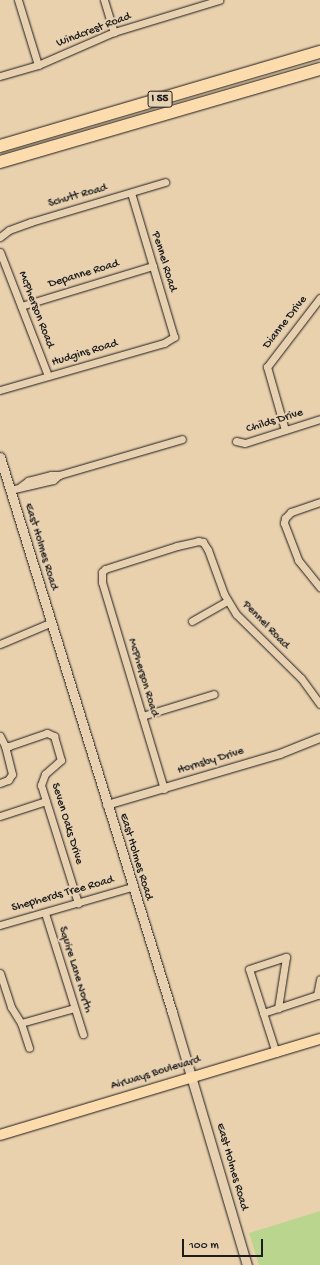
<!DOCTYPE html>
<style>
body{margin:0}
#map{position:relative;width:320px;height:1265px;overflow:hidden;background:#ead1ae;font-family:"Gochi Hand",sans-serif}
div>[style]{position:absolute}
.green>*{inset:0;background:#bad68e}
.roads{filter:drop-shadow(0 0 1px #1c1c1c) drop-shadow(0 0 1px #1c1c1c)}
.minor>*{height:7px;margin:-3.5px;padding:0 3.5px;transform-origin:3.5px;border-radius:3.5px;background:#e7d1b0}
.tertiary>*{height:8px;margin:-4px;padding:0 4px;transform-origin:4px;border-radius:4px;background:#e7d1b0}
.secondary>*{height:9px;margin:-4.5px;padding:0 4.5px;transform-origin:4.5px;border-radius:4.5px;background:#e7d1b0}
.primary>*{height:10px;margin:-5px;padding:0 5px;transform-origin:5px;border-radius:5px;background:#fcdcac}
.motorway>*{height:12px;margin:-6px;padding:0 6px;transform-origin:6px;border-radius:6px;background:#fcdcac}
span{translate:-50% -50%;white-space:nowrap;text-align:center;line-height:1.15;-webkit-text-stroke:4px #e7d1b0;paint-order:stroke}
.shield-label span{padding:1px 3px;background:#e7d1b0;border:1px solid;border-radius:3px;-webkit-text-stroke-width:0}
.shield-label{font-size:11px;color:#1c1c1c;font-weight:700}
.street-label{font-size:12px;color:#1c1c1c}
.scale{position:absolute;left:182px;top:1239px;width:81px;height:18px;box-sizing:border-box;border:2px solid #1c1c1c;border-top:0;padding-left:5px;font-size:12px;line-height:14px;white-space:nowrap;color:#1c1c1c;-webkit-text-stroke:3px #e7d1b0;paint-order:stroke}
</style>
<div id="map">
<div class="green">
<div style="clip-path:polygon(320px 1211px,320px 1265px,259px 1265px,249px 1233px)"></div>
</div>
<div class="roads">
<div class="minor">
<div style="left:18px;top:0;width:68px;rotate:72.9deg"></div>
<div style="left:104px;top:0;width:34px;rotate:73deg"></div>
<div style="left:0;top:76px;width:40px;rotate:-16deg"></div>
<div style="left:38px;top:65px;width:83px;rotate:-23.5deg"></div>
<div style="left:114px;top:32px;width:110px;rotate:-16.9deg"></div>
<div style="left:0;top:237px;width:11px;rotate:-38deg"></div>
<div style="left:9px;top:230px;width:23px;rotate:-20deg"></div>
<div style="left:31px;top:222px;width:140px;rotate:-16.6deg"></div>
<div style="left:0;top:252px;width:133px;rotate:68.8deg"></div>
<div style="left:21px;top:306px;width:138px;rotate:-16.9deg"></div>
<div style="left:0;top:390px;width:171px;rotate:-16deg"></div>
<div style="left:164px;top:343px;width:12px;rotate:-31deg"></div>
<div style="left:174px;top:337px;width:150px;rotate:-106.6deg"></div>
<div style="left:285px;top:430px;width:66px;rotate:-105.9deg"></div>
<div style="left:267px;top:367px;width:87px;rotate:-52.5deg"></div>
<div style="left:236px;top:441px;width:9px;rotate:13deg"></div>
<div style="left:245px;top:443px;width:79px;rotate:-17.7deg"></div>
<div style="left:21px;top:486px;width:9px;rotate:-36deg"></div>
<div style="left:28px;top:481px;width:24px;rotate:-15deg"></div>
<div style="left:51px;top:475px;width:8px"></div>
<div style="left:10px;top:490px;width:44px;rotate:-13.1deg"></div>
<div style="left:53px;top:480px;width:8px;rotate:-40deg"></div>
<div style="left:59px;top:475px;width:128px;rotate:-16.3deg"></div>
<div style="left:320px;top:502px;width:31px;rotate:161deg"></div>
<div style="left:291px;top:512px;width:8px;rotate:135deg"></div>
<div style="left:285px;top:518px;width:5px;rotate:101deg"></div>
<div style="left:284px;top:523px;width:40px;rotate:69deg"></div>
<div style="left:298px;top:560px;width:35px;rotate:51deg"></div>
<div style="left:192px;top:621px;width:40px;rotate:-29.7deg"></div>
<div style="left:0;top:644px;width:54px;rotate:-22.8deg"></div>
<div style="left:142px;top:716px;width:75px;rotate:-17deg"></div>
<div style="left:0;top:736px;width:11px;rotate:63deg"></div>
<div style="left:5px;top:746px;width:4px"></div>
<div style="left:9px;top:746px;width:40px;rotate:-18.9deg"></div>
<div style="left:47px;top:733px;width:8px;rotate:23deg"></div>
<div style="left:54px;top:736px;width:25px;rotate:74deg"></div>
<div style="left:61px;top:760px;width:21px;rotate:139deg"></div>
<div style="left:45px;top:774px;width:12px;rotate:110deg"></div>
<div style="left:41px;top:785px;width:124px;rotate:72.6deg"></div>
<div style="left:0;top:783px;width:9px;rotate:-21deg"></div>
<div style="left:8px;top:780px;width:7px;rotate:-56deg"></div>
<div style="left:12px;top:774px;width:29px;rotate:-104deg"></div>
<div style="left:164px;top:789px;width:216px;rotate:-106.7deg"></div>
<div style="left:102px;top:582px;width:10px;rotate:-90deg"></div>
<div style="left:102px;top:572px;width:4px;rotate:-45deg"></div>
<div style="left:105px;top:569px;width:76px;rotate:-17.7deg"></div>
<div style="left:177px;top:546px;width:22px;rotate:-13deg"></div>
<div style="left:198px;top:541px;width:5px;rotate:11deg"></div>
<div style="left:203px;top:542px;width:9px;rotate:58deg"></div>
<div style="left:208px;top:550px;width:47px;rotate:70deg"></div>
<div style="left:224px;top:594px;width:23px;rotate:59deg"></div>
<div style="left:236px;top:614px;width:91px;rotate:44.6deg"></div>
<div style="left:301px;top:678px;width:32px;rotate:54deg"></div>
<div style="left:0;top:816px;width:48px;rotate:-18.1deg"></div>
<div style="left:45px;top:913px;width:127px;rotate:72.6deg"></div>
<div style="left:0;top:925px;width:137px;rotate:-16.1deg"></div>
<div style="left:0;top:973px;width:36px;rotate:72deg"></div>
<div style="left:11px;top:1007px;width:19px;rotate:58deg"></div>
<div style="left:21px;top:1023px;width:26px;rotate:72deg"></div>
<div style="left:317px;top:995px;width:16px;rotate:-79deg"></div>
<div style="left:263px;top:1013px;width:60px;rotate:-18.4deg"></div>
<div style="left:21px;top:1023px;width:55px;rotate:-15.8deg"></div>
<div style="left:276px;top:1053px;width:88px;rotate:-107.8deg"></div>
<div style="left:249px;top:969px;width:39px;rotate:-18deg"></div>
<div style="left:286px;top:957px;width:52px;rotate:98.9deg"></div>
</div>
<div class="tertiary">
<div style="left:107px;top:805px;width:180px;rotate:-16.4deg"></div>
<div style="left:280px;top:754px;width:43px;rotate:-21.8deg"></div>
</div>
<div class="secondary">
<div style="left:0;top:457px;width:581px;rotate:72.78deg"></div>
<div style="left:172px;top:1012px;width:264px;rotate:73.5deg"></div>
</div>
<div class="primary">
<div style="left:0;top:1135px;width:334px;rotate:-16.7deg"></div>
</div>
<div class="motorway">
<div style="left:0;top:146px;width:334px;rotate:-16.4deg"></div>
<div style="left:0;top:162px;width:333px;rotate:-16.2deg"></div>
</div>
</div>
<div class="shield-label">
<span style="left:160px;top:99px">I 55</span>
</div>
<div class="street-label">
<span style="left:94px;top:31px;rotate:-21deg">Windcrest Road</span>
<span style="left:78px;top:197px;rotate:-16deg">Schutt Road</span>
<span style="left:163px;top:262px;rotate:73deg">Pennel Road</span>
<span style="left:84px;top:275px;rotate:-17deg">Depanne Road</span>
<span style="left:35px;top:310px;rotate:69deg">McPherson Road</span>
<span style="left:286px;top:323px;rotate:-52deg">Dianne Drive</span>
<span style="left:85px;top:354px;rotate:-17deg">Hudgins Road</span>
<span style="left:275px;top:422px;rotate:-17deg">Childs Drive</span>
<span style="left:40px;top:547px;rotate:73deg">East Holmes Road</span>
<span style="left:265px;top:626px;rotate:46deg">Pennel Road</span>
<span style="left:142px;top:678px;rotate:73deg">McPherson Road</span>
<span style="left:211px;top:762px;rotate:-17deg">Hornsby Drive</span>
<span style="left:66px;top:824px;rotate:73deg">Seven Oaks Drive</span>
<span style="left:135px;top:857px;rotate:73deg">East Holmes Road</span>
<span style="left:63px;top:895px;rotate:-16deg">Shepherds Tree Road</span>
<span style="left:74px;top:970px;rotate:73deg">Squire Lane North</span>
<span style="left:156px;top:1074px;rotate:-17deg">Airways Boulevard</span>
<span style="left:231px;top:1167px;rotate:74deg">East Holmes Road</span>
</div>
<div class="scale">100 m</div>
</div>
